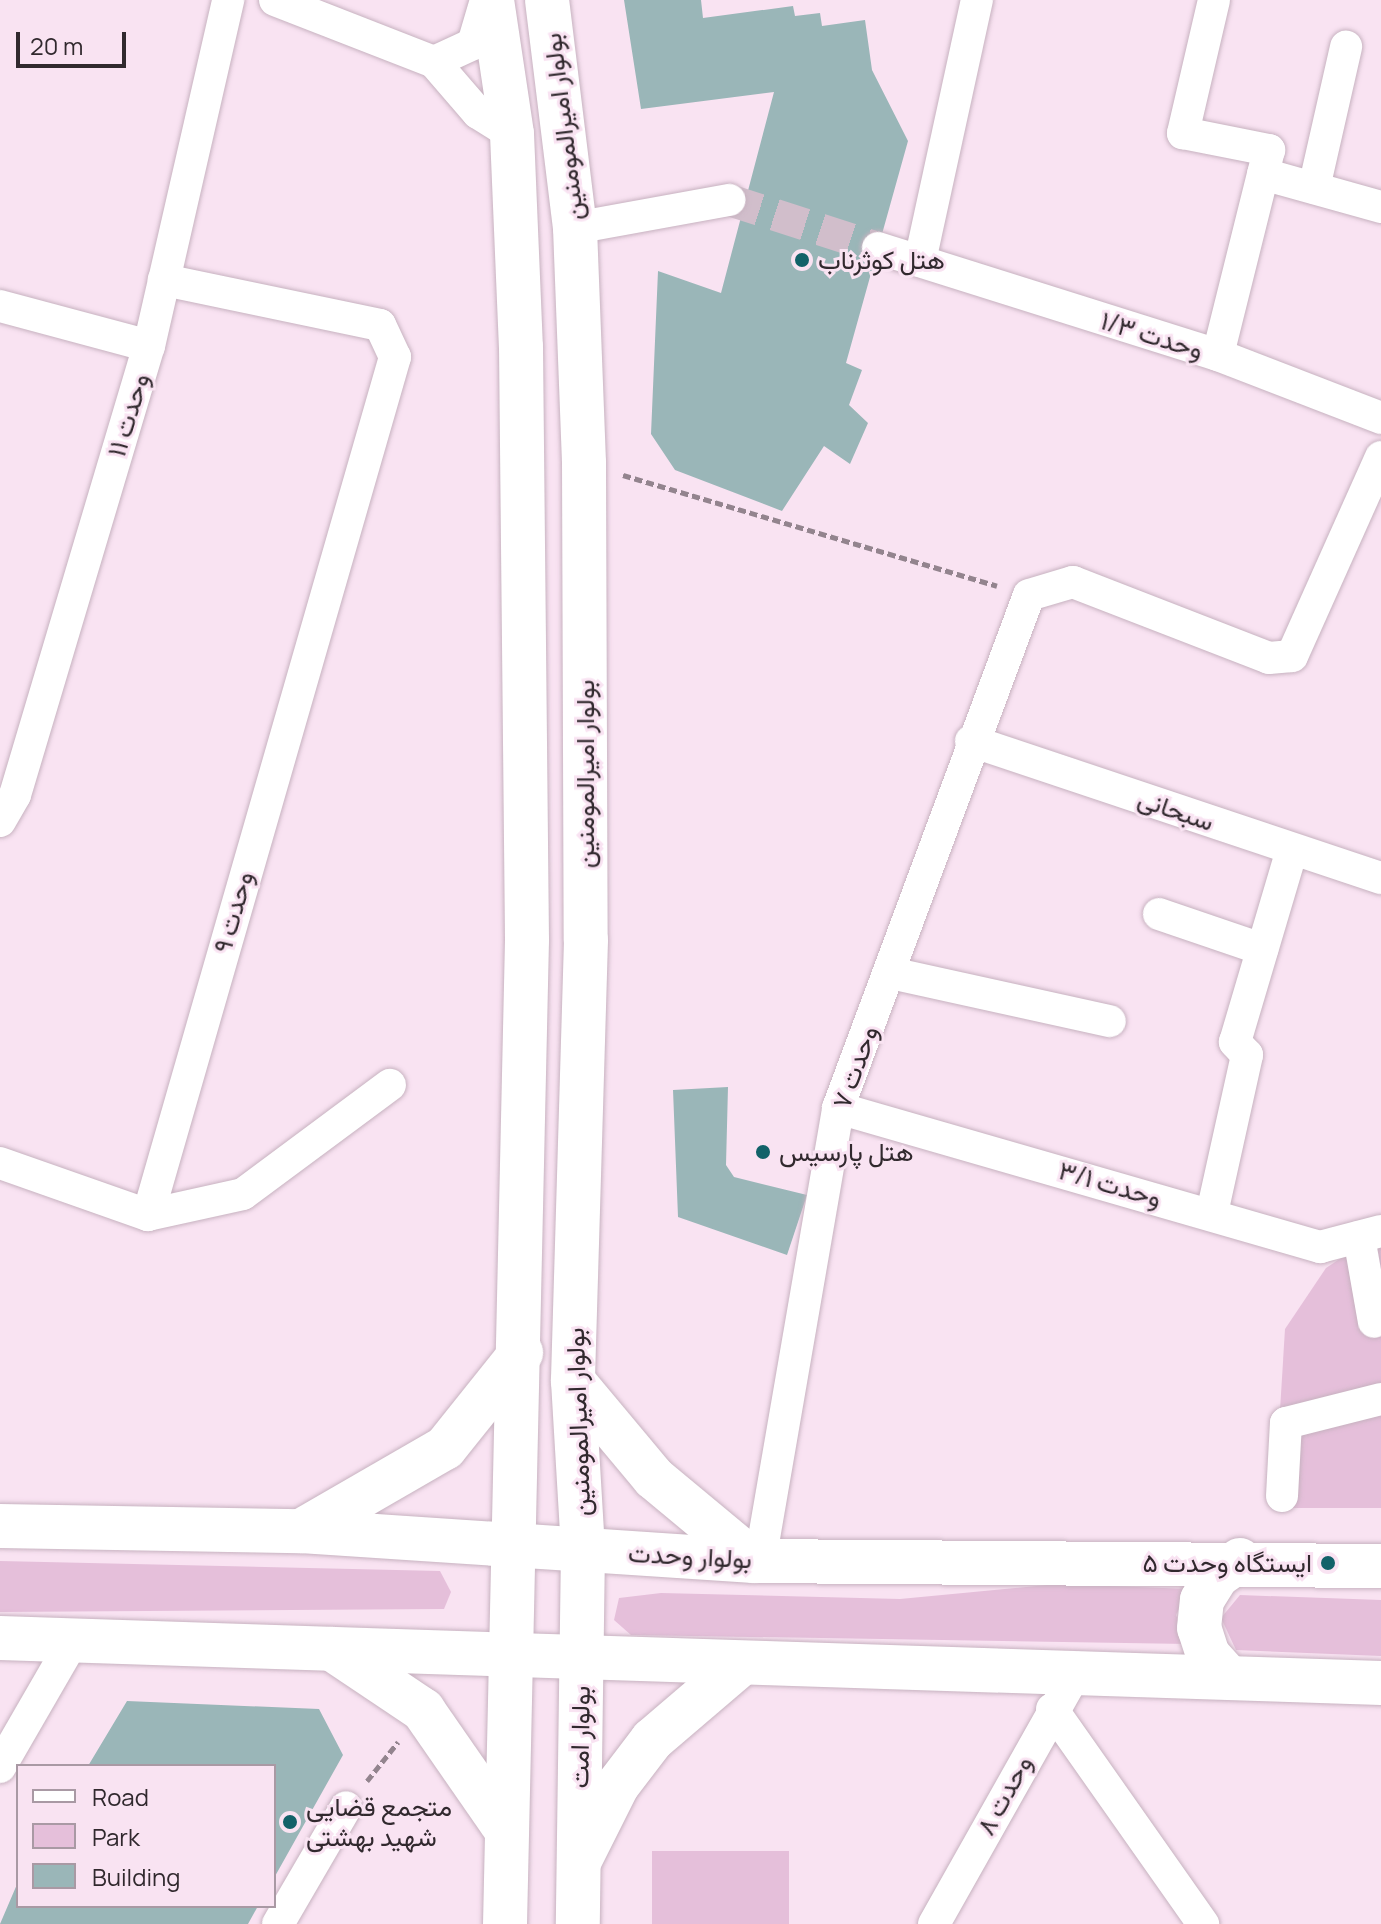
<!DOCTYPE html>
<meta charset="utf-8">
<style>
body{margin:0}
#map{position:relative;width:1381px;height:1924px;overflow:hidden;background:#f9e3f2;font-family:Manrope,Vazirmatn,sans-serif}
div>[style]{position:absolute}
.green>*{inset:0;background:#e5bfda}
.building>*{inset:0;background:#9ab6b8}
.street-tunnel>*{height:32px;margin-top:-16px;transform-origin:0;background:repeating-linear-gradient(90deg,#d1becb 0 32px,transparent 0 48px)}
.path>*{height:5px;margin-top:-2.5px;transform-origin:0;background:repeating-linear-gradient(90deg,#93848e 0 8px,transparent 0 12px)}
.roads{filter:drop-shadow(0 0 2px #c7b2c0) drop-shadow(0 0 2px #c7b2c0)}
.street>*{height:32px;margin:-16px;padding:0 16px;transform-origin:16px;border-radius:16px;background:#fff}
.secondary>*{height:44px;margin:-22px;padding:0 22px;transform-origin:22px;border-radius:22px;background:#fff}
.primary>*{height:44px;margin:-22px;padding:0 22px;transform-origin:22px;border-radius:22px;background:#fff}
.dots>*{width:22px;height:22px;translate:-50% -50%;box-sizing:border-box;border:4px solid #f9e3f2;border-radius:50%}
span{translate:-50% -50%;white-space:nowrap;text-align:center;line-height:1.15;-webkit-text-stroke:6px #f9e3f2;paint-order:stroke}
.street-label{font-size:26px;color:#31292e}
.poi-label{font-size:26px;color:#31292e}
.left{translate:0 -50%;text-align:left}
.right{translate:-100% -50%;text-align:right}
.legend{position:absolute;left:16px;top:1764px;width:260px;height:144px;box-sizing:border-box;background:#f9e3f2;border:2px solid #a999a4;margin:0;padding:10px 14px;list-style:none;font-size:24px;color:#31292e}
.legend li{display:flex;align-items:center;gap:16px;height:40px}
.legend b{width:40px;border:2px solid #a999a4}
.scale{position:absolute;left:16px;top:32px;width:110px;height:36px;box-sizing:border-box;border:4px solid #31292e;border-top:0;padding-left:10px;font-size:24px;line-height:28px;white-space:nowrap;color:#31292e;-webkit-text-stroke:6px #f9e3f2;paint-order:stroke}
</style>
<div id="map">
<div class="green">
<div style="clip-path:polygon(1381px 1242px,1381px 1508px,1274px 1508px,1285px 1329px,1326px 1268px,1362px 1244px)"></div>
<div style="clip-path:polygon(0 1561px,440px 1571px,451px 1592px,444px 1609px,0 1612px)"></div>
<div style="clip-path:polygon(1057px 1584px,1189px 1589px,1176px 1615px,1188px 1644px,631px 1635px,614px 1620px,619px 1598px,661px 1593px,900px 1599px)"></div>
<div style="clip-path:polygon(1240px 1595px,1381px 1600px,1381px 1656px,1236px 1650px,1221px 1618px)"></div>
<div style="clip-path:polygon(652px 1851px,789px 1851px,789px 1924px,652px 1924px)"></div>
</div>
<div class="building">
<div style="clip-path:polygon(624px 0,701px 0,703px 18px,793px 6px,795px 16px,820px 13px,822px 26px,865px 20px,872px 70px,908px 141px,846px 363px,862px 370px,849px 405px,868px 423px,850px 464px,824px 446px,782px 511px,675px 470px,651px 434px,658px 271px,721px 293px,774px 92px,641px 109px)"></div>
<div style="clip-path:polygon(728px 1087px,726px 1165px,734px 1177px,807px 1195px,787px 1255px,678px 1217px,673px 1090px)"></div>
<div style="clip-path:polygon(127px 1701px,319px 1709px,343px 1755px,274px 1878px,274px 1766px,88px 1766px)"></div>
<div style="clip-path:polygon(18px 1882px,18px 1906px,258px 1906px,248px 1924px,0 1924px)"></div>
</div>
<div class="street-tunnel">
<div style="left:729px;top:200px;width:157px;rotate:17.9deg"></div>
</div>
<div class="path">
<div style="left:623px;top:475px;width:390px;rotate:16.5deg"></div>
<div style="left:367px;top:1781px;width:50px;rotate:-51.5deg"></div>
</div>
<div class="roads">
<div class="street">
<div style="left:275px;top:0;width:171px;rotate:21.3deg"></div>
<div style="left:434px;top:62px;width:67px;rotate:49.2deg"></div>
<div style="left:478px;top:113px;width:40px;rotate:32deg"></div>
<div style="left:1214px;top:0;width:137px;rotate:103.1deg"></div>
<div style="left:1183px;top:133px;width:88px;rotate:11.2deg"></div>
<div style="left:1269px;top:150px;width:211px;rotate:104deg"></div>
<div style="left:434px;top:62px;width:43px;rotate:-24.8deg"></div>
<div style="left:473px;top:44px;width:46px;rotate:-73.5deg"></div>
<div style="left:1263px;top:174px;width:123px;rotate:15.6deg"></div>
<div style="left:1314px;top:188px;width:145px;rotate:-77.2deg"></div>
<div style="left:575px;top:228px;width:157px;rotate:-10.3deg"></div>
<div style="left:878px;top:248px;width:356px;rotate:17.5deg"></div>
<div style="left:1218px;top:355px;width:175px;rotate:21.1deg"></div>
<div style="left:920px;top:261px;width:267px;rotate:-77.7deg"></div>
<div style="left:0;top:306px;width:154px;rotate:15deg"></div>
<div style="left:971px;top:741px;width:432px;rotate:18.5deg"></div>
<div style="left:0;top:821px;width:30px;rotate:-60deg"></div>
<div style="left:15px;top:795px;width:469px;rotate:-73.4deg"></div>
<div style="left:149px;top:346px;width:355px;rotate:-77.1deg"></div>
<div style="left:1159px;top:914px;width:109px;rotate:18.8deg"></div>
<div style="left:891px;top:973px;width:224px;rotate:12.4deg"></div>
<div style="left:838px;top:1108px;width:502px;rotate:16.09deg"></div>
<div style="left:1320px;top:1247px;width:63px;rotate:-14.7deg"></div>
<div style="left:0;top:1163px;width:157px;rotate:19.4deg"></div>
<div style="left:148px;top:1215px;width:97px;rotate:-12.5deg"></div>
<div style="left:243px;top:1194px;width:183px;rotate:-36.6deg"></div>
<div style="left:1212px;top:1213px;width:162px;rotate:-77.5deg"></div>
<div style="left:1247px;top:1055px;width:18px;rotate:-133deg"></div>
<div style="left:1235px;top:1042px;width:200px;rotate:-73.5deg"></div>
<div style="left:148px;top:1215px;width:893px;rotate:-73.94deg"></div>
<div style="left:395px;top:357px;width:35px;rotate:-115deg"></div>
<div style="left:380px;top:325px;width:221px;rotate:-168.2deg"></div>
<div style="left:1359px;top:1237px;width:86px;rotate:80deg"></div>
<div style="left:1282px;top:1496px;width:73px;rotate:-86.9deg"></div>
<div style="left:1286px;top:1423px;width:98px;rotate:-14.2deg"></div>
<div style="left:760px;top:1561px;width:460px;rotate:-80.2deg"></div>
<div style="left:838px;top:1108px;width:547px;rotate:-69.58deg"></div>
<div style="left:1029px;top:595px;width:46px;rotate:-16.5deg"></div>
<div style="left:1073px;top:582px;width:210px;rotate:21.2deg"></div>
<div style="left:1269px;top:658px;width:23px;rotate:-5deg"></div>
<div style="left:1292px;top:656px;width:218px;rotate:-65.9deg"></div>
<div style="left:1052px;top:1709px;width:263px;rotate:54.9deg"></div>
<div style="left:0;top:1767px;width:148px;rotate:-60deg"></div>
<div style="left:278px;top:1924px;width:135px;rotate:-59.8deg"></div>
<div style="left:934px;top:1924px;width:294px;rotate:-60.6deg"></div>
</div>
<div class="secondary">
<div style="left:492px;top:0;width:135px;rotate:81.5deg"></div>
<div style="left:512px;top:134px;width:213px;rotate:87.6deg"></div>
<div style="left:521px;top:347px;width:593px;rotate:89.42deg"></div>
<div style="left:527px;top:940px;width:984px;rotate:91.28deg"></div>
<div style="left:547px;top:0;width:230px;rotate:83deg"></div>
<div style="left:575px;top:228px;width:235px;rotate:87.8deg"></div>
<div style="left:584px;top:463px;width:477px;rotate:89.8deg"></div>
<div style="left:586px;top:940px;width:441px;rotate:91.7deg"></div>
<div style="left:573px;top:1381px;width:168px;rotate:86.6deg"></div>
<div style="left:583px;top:1549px;width:375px;rotate:90.8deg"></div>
</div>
<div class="primary">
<div style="left:573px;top:1381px;width:126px;rotate:50.1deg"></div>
<div style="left:654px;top:1478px;width:130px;rotate:39.7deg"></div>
<div style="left:0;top:1526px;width:301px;rotate:1deg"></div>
<div style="left:301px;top:1531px;width:454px;rotate:3.8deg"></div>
<div style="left:754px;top:1561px;width:627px;rotate:0.46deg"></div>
<div style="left:301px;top:1531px;width:166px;rotate:-30deg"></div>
<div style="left:445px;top:1448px;width:122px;rotate:-51.3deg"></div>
<div style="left:0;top:1638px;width:1382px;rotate:1.87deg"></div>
<div style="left:332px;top:1649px;width:110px;rotate:33.8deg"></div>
<div style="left:423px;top:1710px;width:142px;rotate:55.3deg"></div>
<div style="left:1227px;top:1676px;width:28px;rotate:-132deg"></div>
<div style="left:1208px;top:1655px;width:28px;rotate:-108deg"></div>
<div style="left:1199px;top:1628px;width:28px;rotate:-84deg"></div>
<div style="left:1202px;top:1600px;width:28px;rotate:-58deg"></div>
<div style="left:1217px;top:1576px;width:28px;rotate:-35deg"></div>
<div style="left:579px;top:1862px;width:85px;rotate:-63.4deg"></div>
<div style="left:617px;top:1786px;width:58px;rotate:-52.7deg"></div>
<div style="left:652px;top:1740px;width:118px;rotate:-40.5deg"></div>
</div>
</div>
<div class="dots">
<div style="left:802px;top:260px;background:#126269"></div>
<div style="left:763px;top:1152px;background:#126269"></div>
<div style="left:1328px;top:1563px;background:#126269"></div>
<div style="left:290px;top:1822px;background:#126269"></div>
</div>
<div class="street-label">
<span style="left:563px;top:127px;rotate:-97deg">بولوار امیرالمومنین</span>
<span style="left:1152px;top:335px;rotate:17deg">وحدت ۱/۳</span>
<span style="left:128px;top:415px;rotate:-73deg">وحدت ۱۱</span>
<span style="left:585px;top:774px;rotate:-90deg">بولوار امیرالمومنین</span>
<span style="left:1176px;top:810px;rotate:19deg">سبحانی</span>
<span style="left:233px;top:912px;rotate:-74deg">وحدت ۹</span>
<span style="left:855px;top:1067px;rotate:-70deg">وحدت ۷</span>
<span style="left:1110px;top:1184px;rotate:16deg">وحدت ۳/۱</span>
<span style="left:578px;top:1422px;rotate:-92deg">بولوار امیرالمومنین</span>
<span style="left:690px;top:1556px;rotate:3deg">بولوار وحدت</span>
<span style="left:580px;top:1737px;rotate:-89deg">بولوار امت</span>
<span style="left:1004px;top:1795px;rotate:-61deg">وحدت ۸</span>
</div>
<div class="poi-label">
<span class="left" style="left:818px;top:260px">هتل کوثرناب</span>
<span class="left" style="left:779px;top:1152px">هتل پارسیس</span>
<span class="right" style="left:1312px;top:1563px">ایستگاه وحدت ۵</span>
<span class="left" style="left:306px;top:1822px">متجمع قضایی<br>شهید بهشتی</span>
</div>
<ul class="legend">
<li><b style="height:10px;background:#fff"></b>Road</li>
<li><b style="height:22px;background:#e5bfda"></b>Park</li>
<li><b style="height:22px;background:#9ab6b8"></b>Building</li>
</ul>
<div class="scale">20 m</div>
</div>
